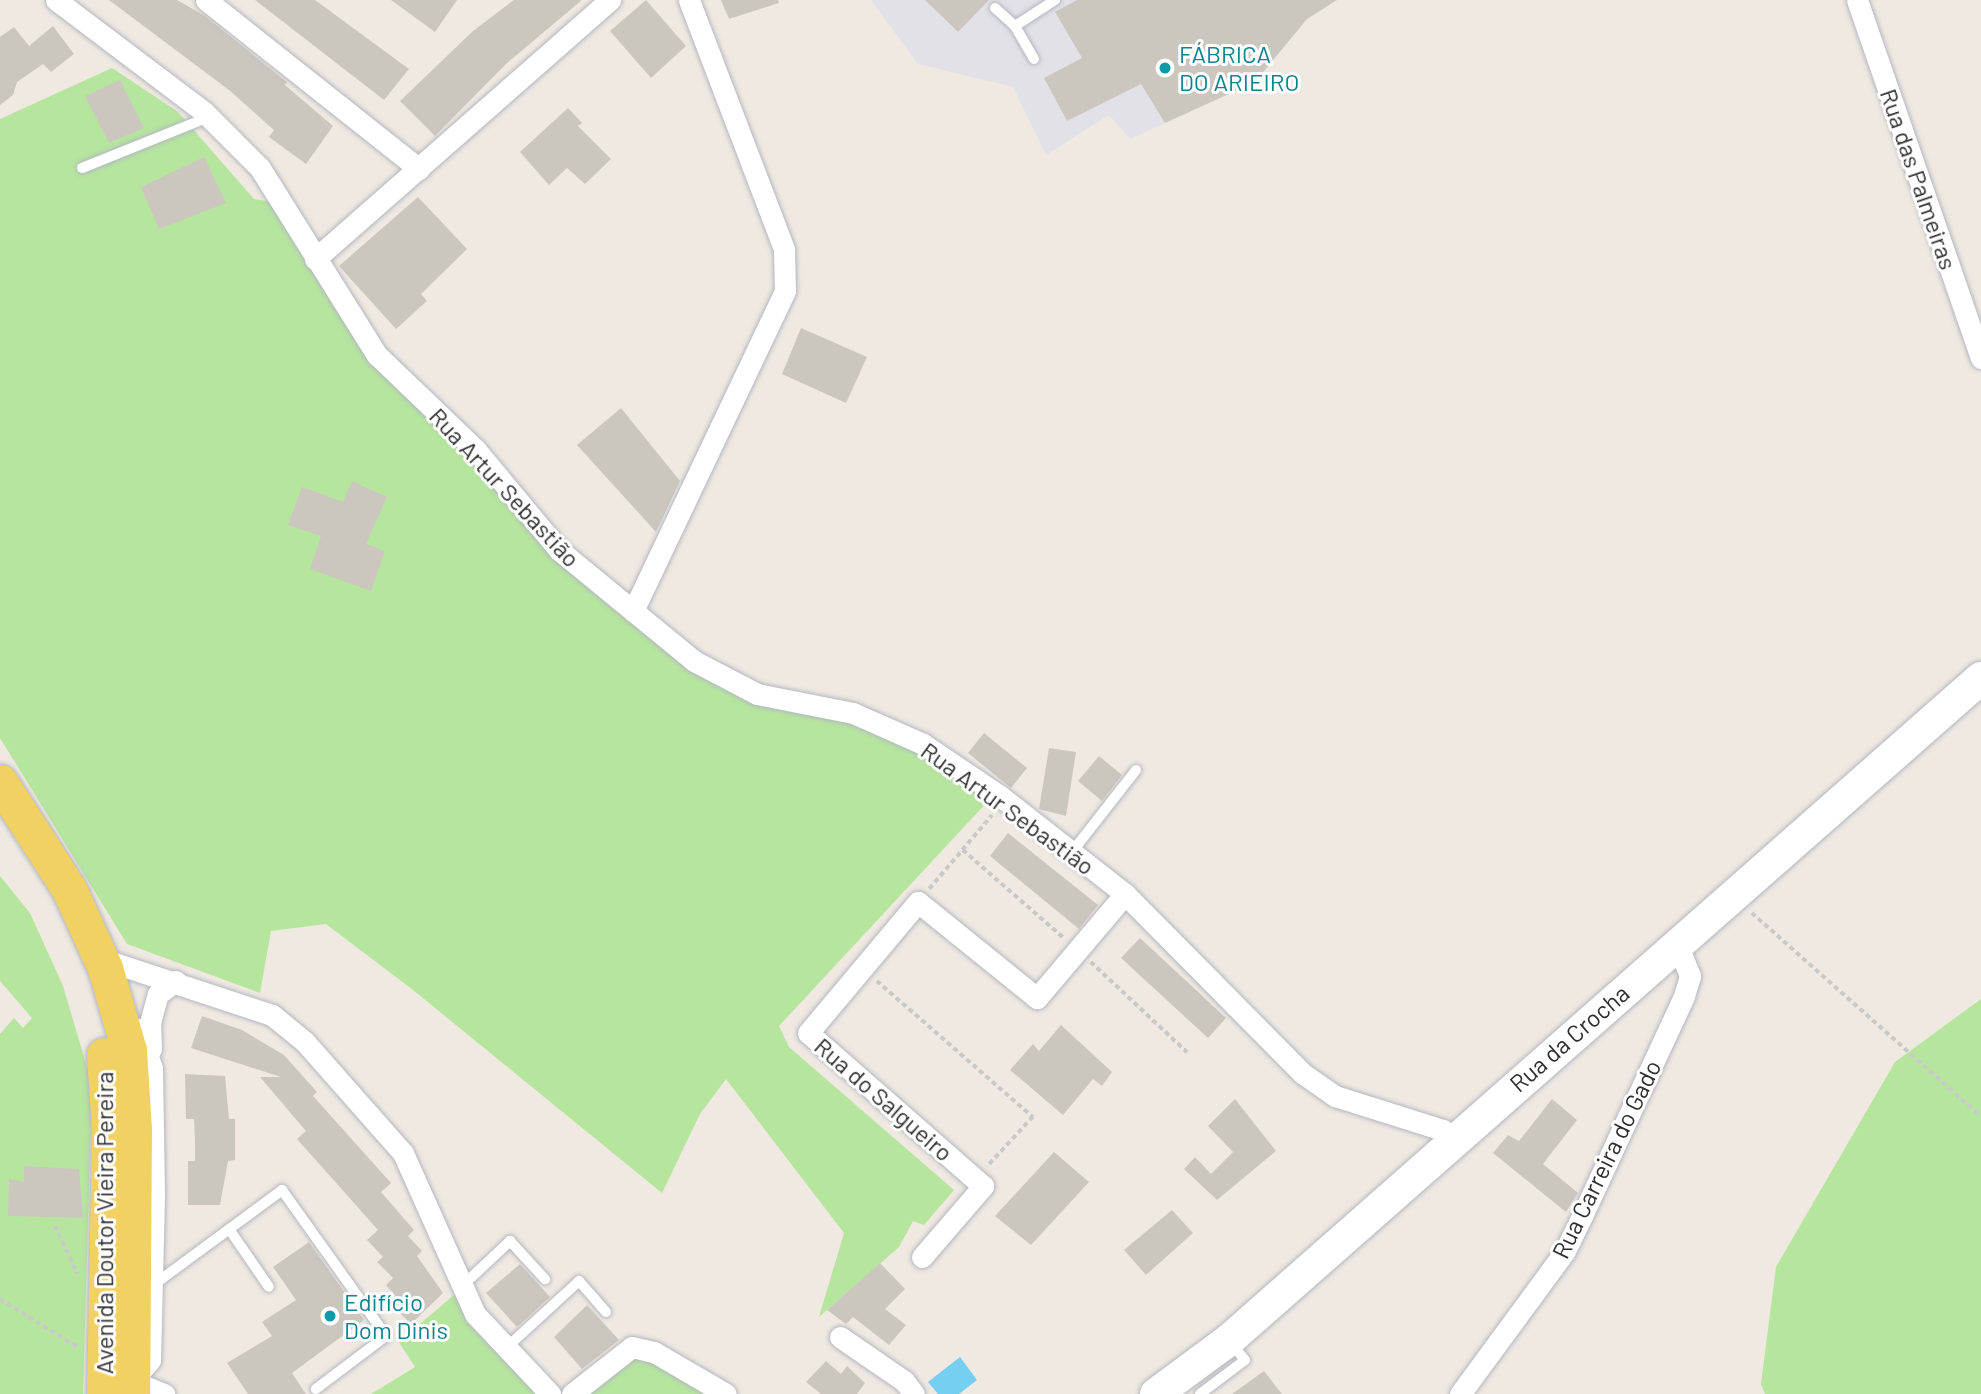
<!DOCTYPE html>
<meta charset="utf-8">
<style>
body{margin:0}
#map{position:relative;width:1981px;height:1394px;overflow:hidden;background:#efe9e1;font-family:Barlow,sans-serif}
div>[style]{position:absolute}
.industrial>*{inset:0;background:#e3e1e8}
.green>*{inset:0;background:#b6e59e}
.water>*{inset:0;background:#75cff0}
.building>*{inset:0;background:#cbc7bf}
.path>*{height:3.5px;margin-top:-1.75px;transform-origin:0;background:repeating-linear-gradient(90deg,#c9c9c9 0 5px,transparent 0 8.5px)}
.roads{filter:drop-shadow(0 0 2px #b4b7c1) drop-shadow(0 0 2px #b4b7c1)}
.lane>*{height:10px;margin:-5px;padding:0 5px;transform-origin:5px;border-radius:5px;background:#fff}
.street>*{height:21px;margin:-10.5px;padding:0 10.5px;transform-origin:10.5px;border-radius:10.5px;background:#fff}
.secondary>*{height:32px;margin:-16px;padding:0 16px;transform-origin:16px;border-radius:16px;background:#fff}
.primary>*{height:35px;margin:-17.5px;padding:0 17.5px;transform-origin:17.5px;border-radius:17.5px;background:#f2d163}
.dots>*{width:19px;height:19px;translate:-50% -50%;box-sizing:border-box;border:4px solid #fff;border-radius:50%}
span{translate:-50% -50%;white-space:nowrap;text-align:center;line-height:1.15;-webkit-text-stroke:6px #fff;paint-order:stroke}
.culture-label{font-size:24px;color:#0d838f}
.left{translate:0 -50%;text-align:left}
.street-label{font-size:24px;color:#2e2e2e}
</style>
<div id="map">
<div class="industrial">
<div style="clip-path:polygon(871px 0,1337px 0,1307px 19px,1255px 82px,1130px 139px,1109px 115px,1046px 155px,1013px 87px,918px 64px)"></div>
</div>
<div class="green">
<div style="clip-path:polygon(112px 68px,177px 111px,254px 199px,273px 202px,373px 361px,693px 673px,756px 701px,850px 723px,920px 751px,989px 800px,779px 1026px,789px 1047px,954px 1190px,924px 1225px,913px 1221px,899px 1247px,819px 1317px,844px 1233px,726px 1079px,700px 1114px,662px 1193px,413px 990px,326px 924px,271px 931px,260px 993px,127px 944px,0 738px,0 119px)"></div>
<div style="clip-path:polygon(0 876px,30px 913px,63px 986px,92px 1084px,83px 1394px,0 1394px,0 1034px,14px 1018px,23px 1028px,32px 1018px,0 981px)"></div>
<div style="clip-path:polygon(1981px 999px,1981px 1394px,1765px 1394px,1761px 1384px,1776px 1267px,1895px 1062px)"></div>
<div style="clip-path:polygon(455px 1294px,541px 1394px,371px 1394px,415px 1367px,399px 1342px)"></div>
<div style="clip-path:polygon(635px 1353px,718px 1394px,580px 1394px)"></div>
</div>
<div class="water">
<div style="clip-path:polygon(960px 1357px,977px 1380px,959px 1394px,938px 1394px,928px 1382px)"></div>
</div>
<div class="building">
<div style="clip-path:polygon(109px 0,177px 0,205px 16px,287px 82px,285px 85px,333px 126px,306px 164px,269px 137px,274px 130px,229px 90px)"></div>
<div style="clip-path:polygon(255px 0,315px 0,409px 69px,384px 100px)"></div>
<div style="clip-path:polygon(391px 0,457px 0,435px 32px)"></div>
<div style="clip-path:polygon(514px 0,582px 0,506px 64px,435px 136px,400px 101px,473px 31px)"></div>
<div style="clip-path:polygon(646px 0,686px 46px,651px 78px,610px 31px)"></div>
<div style="clip-path:polygon(721px 0,778px 0,779px 3px,729px 19px)"></div>
<div style="clip-path:polygon(925px 0,989px 0,958px 32px)"></div>
<div style="clip-path:polygon(1077px 0,1337px 0,1307px 19px,1255px 82px,1165px 123px,1141px 84px,1067px 121px,1044px 78px,1082px 58px,1055px 12px)"></div>
<div style="clip-path:polygon(53px 26px,74px 54px,51px 72px,43px 64px,17px 82px,13px 95px,0 105px,0 37px,14px 27px,29px 46px)"></div>
<div style="clip-path:polygon(120px 80px,144px 128px,109px 143px,85px 96px)"></div>
<div style="clip-path:polygon(568px 108px,582px 123px,578px 126px,611px 159px,585px 184px,567px 168px,549px 185px,520px 152px)"></div>
<div style="clip-path:polygon(204px 157px,226px 203px,159px 229px,141px 187px)"></div>
<div style="clip-path:polygon(418px 197px,467px 249px,421px 294px,427px 301px,396px 329px,339px 266px)"></div>
<div style="clip-path:polygon(801px 328px,867px 357px,846px 403px,782px 374px)"></div>
<div style="clip-path:polygon(621px 408px,680px 481px,656px 532px,577px 445px)"></div>
<div style="clip-path:polygon(352px 481px,387px 497px,366px 544px,385px 551px,371px 591px,310px 569px,321px 536px,288px 525px,302px 487px,343px 502px)"></div>
<div style="clip-path:polygon(984px 733px,1027px 768px,1011px 788px,968px 753px)"></div>
<div style="clip-path:polygon(1049px 748px,1076px 752px,1066px 816px,1039px 809px)"></div>
<div style="clip-path:polygon(1099px 756px,1122px 775px,1102px 801px,1078px 781px)"></div>
<div style="clip-path:polygon(1008px 833px,1098px 905px,1079px 929px,990px 856px)"></div>
<div style="clip-path:polygon(1140px 938px,1226px 1018px,1208px 1038px,1121px 958px)"></div>
<div style="clip-path:polygon(202px 1016px,242px 1030px,284px 1055px,317px 1092px,313px 1096px,391px 1183px,381px 1192px,414px 1230px,408px 1236px,422px 1251px,417px 1256px,443px 1293px,411px 1324px,394px 1307px,400px 1301px,386px 1285px,393px 1278px,377px 1262px,383px 1257px,367px 1240px,378px 1230px,297px 1139px,306px 1131px,260px 1077px,281px 1077px,191px 1048px)"></div>
<div style="clip-path:polygon(1061px 1025px,1112px 1072px,1102px 1086px,1093px 1079px,1063px 1115px,1010px 1070px,1033px 1044px,1039px 1051px)"></div>
<div style="clip-path:polygon(185px 1074px,225px 1076px,229px 1119px,235px 1119px,235px 1160px,228px 1161px,220px 1205px,188px 1205px,188px 1161px,195px 1161px,195px 1140px,194px 1119px,186px 1119px)"></div>
<div style="clip-path:polygon(1235px 1099px,1276px 1151px,1217px 1200px,1184px 1169px,1195px 1157px,1211px 1174px,1233px 1152px,1208px 1126px)"></div>
<div style="clip-path:polygon(1552px 1099px,1577px 1120px,1543px 1164px,1578px 1193px,1566px 1212px,1493px 1153px,1508px 1135px,1519px 1141px)"></div>
<div style="clip-path:polygon(1054px 1152px,1089px 1182px,1031px 1245px,995px 1216px)"></div>
<div style="clip-path:polygon(24px 1166px,79px 1169px,83px 1218px,8px 1216px,9px 1179px,24px 1182px)"></div>
<div style="clip-path:polygon(1172px 1210px,1193px 1233px,1146px 1275px,1124px 1250px)"></div>
<div style="clip-path:polygon(309px 1242px,364px 1320px,292px 1373px,306px 1394px,248px 1394px,227px 1363px,272px 1336px,262px 1322px,296px 1300px,273px 1267px)"></div>
<div style="clip-path:polygon(880px 1263px,905px 1289px,885px 1309px,906px 1325px,889px 1345px,853px 1317px,846px 1324px,827px 1310px)"></div>
<div style="clip-path:polygon(520px 1264px,550px 1297px,517px 1327px,486px 1293px)"></div>
<div style="clip-path:polygon(587px 1305px,619px 1340px,582px 1369px,554px 1337px)"></div>
<div style="clip-path:polygon(826px 1361px,841px 1374px,847px 1366px,865px 1383px,857px 1394px,821px 1394px,806px 1382px)"></div>
<div style="clip-path:polygon(1264px 1371px,1282px 1394px,1232px 1394px)"></div>
</div>
<div class="path">
<div style="left:963px;top:850px;width:134px;rotate:41.1deg"></div>
<div style="left:929px;top:889px;width:97px;rotate:-49.6deg"></div>
<div style="left:1752px;top:913px;width:306px;rotate:41.6deg"></div>
<div style="left:1091px;top:962px;width:132px;rotate:43.2deg"></div>
<div style="left:877px;top:981px;width:207px;rotate:41.1deg"></div>
<div style="left:1033px;top:1117px;width:68px;rotate:132.6deg"></div>
<div style="left:55px;top:1226px;width:53px;rotate:64.4deg"></div>
<div style="left:0;top:1299px;width:93px;rotate:31.8deg"></div>
</div>
<div class="roads">
<div class="lane">
<div style="left:995px;top:8px;width:27px;rotate:42deg"></div>
<div style="left:1015px;top:26px;width:48px;rotate:-33deg"></div>
<div style="left:1015px;top:26px;width:38px;rotate:60deg"></div>
<div style="left:82px;top:168px;width:137px;rotate:-21.9deg"></div>
<div style="left:1072px;top:852px;width:104px;rotate:-52deg"></div>
<div style="left:229px;top:1229px;width:70px;rotate:55.4deg"></div>
<div style="left:152px;top:1286px;width:162px;rotate:-36.4deg"></div>
<div style="left:282px;top:1190px;width:179px;rotate:54.5deg"></div>
<div style="left:386px;top:1336px;width:88px;rotate:142.9deg"></div>
<div style="left:460px;top:1288px;width:69px;rotate:-43.2deg"></div>
<div style="left:510px;top:1241px;width:52px;rotate:47.4deg"></div>
<div style="left:506px;top:1348px;width:99px;rotate:-42.5deg"></div>
<div style="left:579px;top:1281px;width:41px;rotate:48.9deg"></div>
<div style="left:1200px;top:1394px;width:56px;rotate:-37.1deg"></div>
<div style="left:1245px;top:1360px;width:23px;rotate:-130deg"></div>
</div>
<div class="street">
<div style="left:56px;top:0;width:186px;rotate:37.1deg"></div>
<div style="left:204px;top:112px;width:79px;rotate:45deg"></div>
<div style="left:260px;top:168px;width:221px;rotate:58deg"></div>
<div style="left:377px;top:355px;width:137px;rotate:43.8deg"></div>
<div style="left:476px;top:450px;width:130px;rotate:50.3deg"></div>
<div style="left:559px;top:550px;width:175px;rotate:39.4deg"></div>
<div style="left:694px;top:661px;width:71px;rotate:27.6deg"></div>
<div style="left:757px;top:694px;width:98px;rotate:11.2deg"></div>
<div style="left:853px;top:713px;width:77px;rotate:23.9deg"></div>
<div style="left:923px;top:744px;width:93px;rotate:34deg"></div>
<div style="left:1000px;top:796px;width:159px;rotate:38.1deg"></div>
<div style="left:1125px;top:894px;width:252px;rotate:45.3deg"></div>
<div style="left:1302px;top:1073px;width:40px;rotate:34.9deg"></div>
<div style="left:1335px;top:1096px;width:113px;rotate:17.5deg"></div>
<div style="left:1443px;top:1130px;width:13px;rotate:39deg"></div>
<div style="left:206px;top:0;width:272px;rotate:38.4deg"></div>
<div style="left:1857px;top:0;width:379px;rotate:70.9deg"></div>
<div style="left:315px;top:259px;width:393px;rotate:-41.3deg"></div>
<div style="left:633px;top:611px;width:354px;rotate:-64.6deg"></div>
<div style="left:785px;top:291px;width:42px;rotate:-91.4deg"></div>
<div style="left:784px;top:249px;width:267px;rotate:-110.9deg"></div>
<div style="left:102px;top:959px;width:179px;rotate:18.2deg"></div>
<div style="left:272px;top:1015px;width:43px;rotate:39.3deg"></div>
<div style="left:305px;top:1042px;width:148px;rotate:48.6deg"></div>
<div style="left:403px;top:1153px;width:176px;rotate:65.9deg"></div>
<div style="left:475px;top:1314px;width:110px;rotate:46.8deg"></div>
<div style="left:138px;top:1029px;width:41px;rotate:70.3deg"></div>
<div style="left:152px;top:1068px;width:129px;rotate:89.1deg"></div>
<div style="left:154px;top:1197px;width:163px;rotate:91.4deg"></div>
<div style="left:150px;top:1360px;width:28px;rotate:131deg"></div>
<div style="left:132px;top:1381px;width:35px;rotate:22deg"></div>
<div style="left:151px;top:1049px;width:26px;rotate:-92deg"></div>
<div style="left:150px;top:1023px;width:30px;rotate:-75deg"></div>
<div style="left:158px;top:994px;width:22px;rotate:-36deg"></div>
<div style="left:922px;top:1257px;width:94px;rotate:-49.3deg"></div>
<div style="left:983px;top:1186px;width:232px;rotate:-138.8deg"></div>
<div style="left:808px;top:1033px;width:171px;rotate:-50deg"></div>
<div style="left:918px;top:902px;width:153px;rotate:38.9deg"></div>
<div style="left:1037px;top:998px;width:136px;rotate:-49.8deg"></div>
<div style="left:840px;top:1337px;width:78px;rotate:34.5deg"></div>
<div style="left:904px;top:1381px;width:16px;rotate:52deg"></div>
<div style="left:572px;top:1394px;width:76px;rotate:-38.1deg"></div>
<div style="left:632px;top:1347px;width:23px;rotate:13deg"></div>
<div style="left:654px;top:1352px;width:83px;rotate:30.3deg"></div>
<div style="left:1460px;top:1394px;width:177px;rotate:-53.7deg"></div>
<div style="left:1565px;top:1251px;width:39px;rotate:-64deg"></div>
<div style="left:1582px;top:1216px;width:242px;rotate:-65.1deg"></div>
<div style="left:1684px;top:996px;width:21px;rotate:-73deg"></div>
<div style="left:1690px;top:976px;width:35px;rotate:-112deg"></div>
</div>
<div class="secondary">
<div style="left:1156px;top:1394px;width:91px;rotate:-36.5deg"></div>
<div style="left:1229px;top:1340px;width:1002px;rotate:-41.36deg"></div>
</div>
<div class="primary">
<div style="left:0;top:782px;width:127px;rotate:57.2deg"></div>
<div style="left:69px;top:889px;width:87px;rotate:65.5deg"></div>
<div style="left:105px;top:968px;width:85px;rotate:73.7deg"></div>
<div style="left:129px;top:1050px;width:79px;rotate:86.4deg"></div>
<div style="left:134px;top:1129px;width:265px;rotate:90.4deg"></div>
<div style="left:104px;top:1394px;width:267px;rotate:-88.9deg"></div>
<div style="left:109px;top:1127px;width:72px;rotate:-94deg"></div>
</div>
</div>
<div class="dots">
<div style="left:1165px;top:68px;background:#0f9aa8"></div>
<div style="left:330px;top:1316px;background:#0f9aa8"></div>
</div>
<div class="culture-label">
<span class="left" style="left:1179px;top:68px">FÁBRICA<br>DO ARIEIRO</span>
<span class="left" style="left:344px;top:1316px">Edifício<br>Dom Dinis</span>
</div>
<div class="street-label">
<span style="left:1919px;top:179px;rotate:71deg">Rua das Palmeiras</span>
<span style="left:505px;top:487px;rotate:47deg">Rua Artur Sebastião</span>
<span style="left:1008px;top:808px;rotate:36deg">Rua Artur Sebastião</span>
<span style="left:1569px;top:1038px;rotate:-41deg">Rua da Crocha</span>
<span style="left:884px;top:1099px;rotate:41deg">Rua do Salgueiro</span>
<span style="left:1606px;top:1159px;rotate:-64deg">Rua Carreira do Gado</span>
<span style="left:104px;top:1223px;rotate:-90deg">Avenida Doutor Vieira Pereira</span>
</div>
</div>
